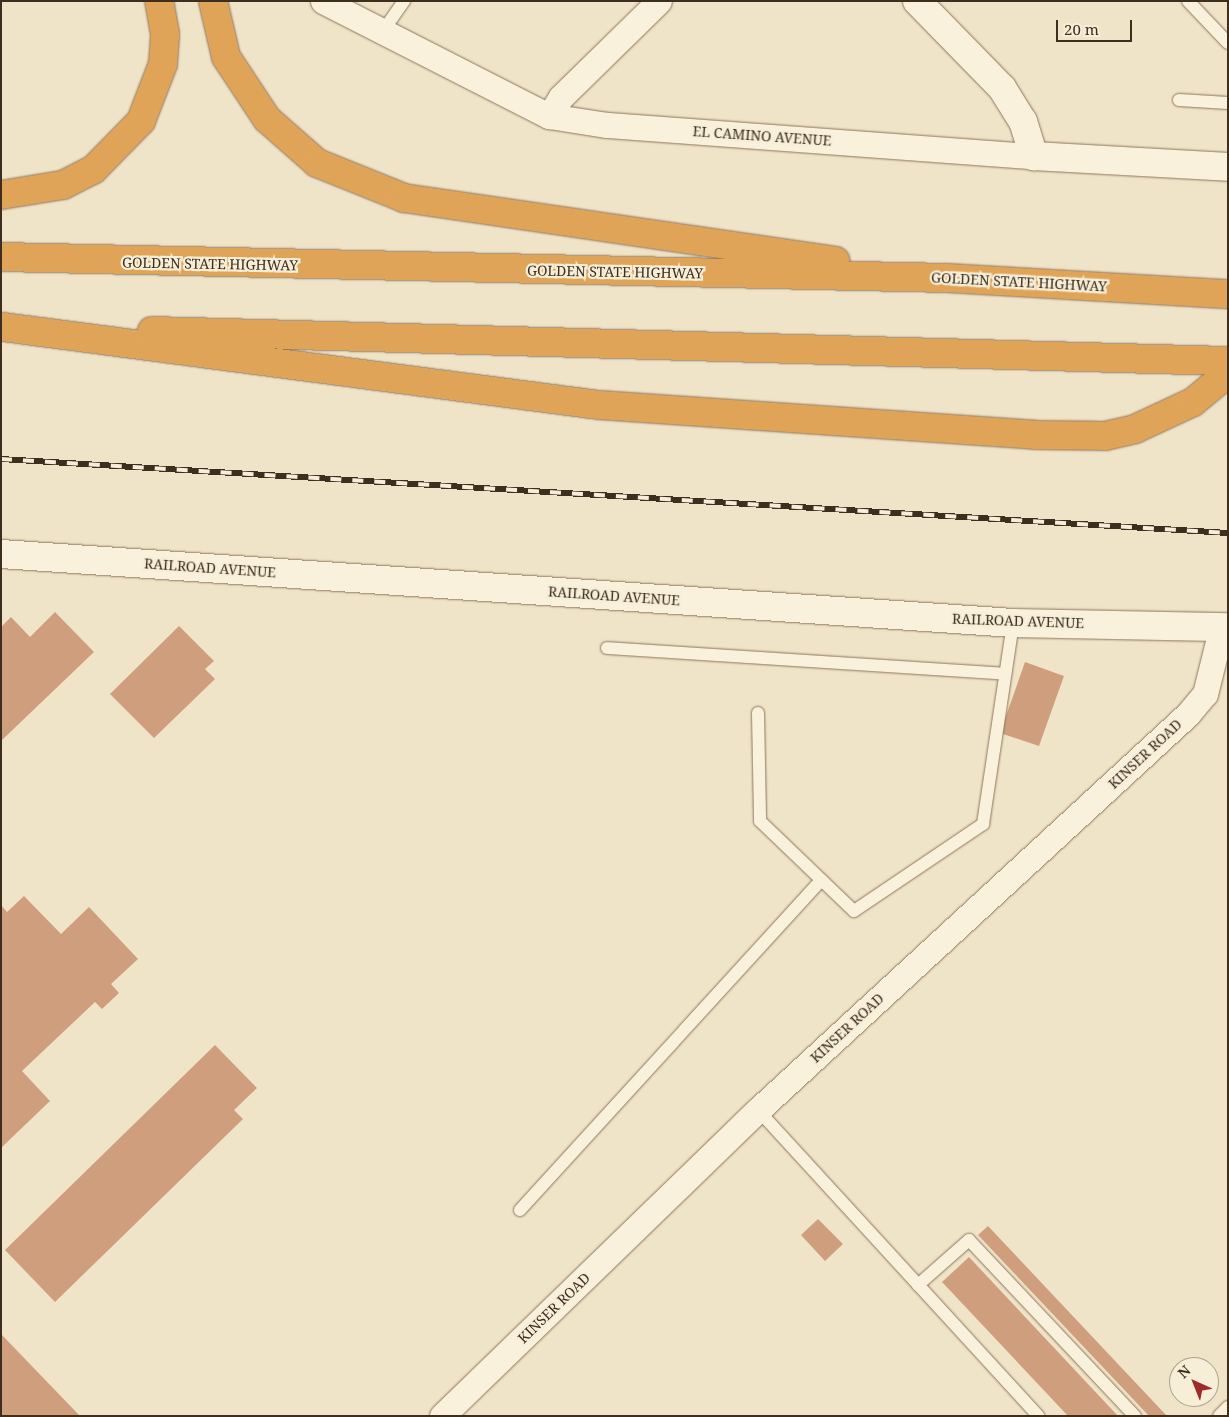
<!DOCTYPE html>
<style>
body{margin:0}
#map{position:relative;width:1229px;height:1417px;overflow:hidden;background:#f0e4c8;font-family:"Noto Serif",serif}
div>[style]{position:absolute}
.building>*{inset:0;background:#cf9f7d}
.roads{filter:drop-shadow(0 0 1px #8d765c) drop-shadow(0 0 1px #8d765c)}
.service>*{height:12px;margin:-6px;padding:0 6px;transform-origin:6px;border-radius:6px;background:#faf1dc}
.minor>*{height:25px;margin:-12.5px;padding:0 12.5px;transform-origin:12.5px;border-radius:12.5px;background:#faf1dc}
.tertiary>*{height:28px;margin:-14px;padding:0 14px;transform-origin:14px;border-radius:14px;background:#faf1dc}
.secondary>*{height:28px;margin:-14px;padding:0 14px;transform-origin:14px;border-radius:14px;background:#faf1dc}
.motorway>*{height:28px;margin:-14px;padding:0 14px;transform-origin:14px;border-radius:14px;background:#e0a458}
.rail>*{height:5.5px;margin-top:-2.75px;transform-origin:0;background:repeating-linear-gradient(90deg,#f7eed8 0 11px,#3d2e20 0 22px);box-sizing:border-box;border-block:1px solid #3d2e20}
span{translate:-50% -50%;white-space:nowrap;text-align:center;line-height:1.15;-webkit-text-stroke:4.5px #f7eed8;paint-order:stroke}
.street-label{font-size:14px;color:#3d2e20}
.frame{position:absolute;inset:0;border:2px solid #3d2e20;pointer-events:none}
.north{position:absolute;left:1169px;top:1357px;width:50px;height:50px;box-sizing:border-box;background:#f7eed8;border:1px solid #ada18e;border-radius:50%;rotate:316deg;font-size:14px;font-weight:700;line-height:20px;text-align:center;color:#3d2e20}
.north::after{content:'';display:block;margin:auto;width:18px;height:22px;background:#9e2a2b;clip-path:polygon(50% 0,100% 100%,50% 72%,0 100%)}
.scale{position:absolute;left:1056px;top:20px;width:76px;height:22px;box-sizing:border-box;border:2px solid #3d2e20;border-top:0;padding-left:6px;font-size:15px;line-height:18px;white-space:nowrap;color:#3d2e20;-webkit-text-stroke:4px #f7eed8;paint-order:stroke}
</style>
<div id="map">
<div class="building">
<div style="clip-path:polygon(55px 612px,94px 652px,1px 741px,1px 627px,11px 617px,30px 637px)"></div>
<div style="clip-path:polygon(179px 626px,214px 661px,205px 669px,215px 679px,154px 738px,110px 694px)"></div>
<div style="clip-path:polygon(1025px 662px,1064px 676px,1039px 746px,1000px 733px)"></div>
<div style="clip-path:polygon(24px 896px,61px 934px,89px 907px,138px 959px,111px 984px,119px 993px,102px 1009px,95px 1002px,22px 1071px,50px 1101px,1px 1148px,1px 905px,7px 912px)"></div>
<div style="clip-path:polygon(215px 1045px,257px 1088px,234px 1110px,243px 1119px,55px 1302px,5px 1250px)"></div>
<div style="clip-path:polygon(818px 1219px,843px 1244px,825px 1261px,801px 1235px)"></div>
<div style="clip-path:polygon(988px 1226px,1167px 1416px,1149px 1416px,978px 1235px)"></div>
<div style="clip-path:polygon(969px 1257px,1118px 1416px,1068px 1416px,942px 1282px)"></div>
<div style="clip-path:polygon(1px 1334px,80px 1416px,1px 1416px)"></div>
</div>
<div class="roads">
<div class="service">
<div style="left:1188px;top:1px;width:58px;rotate:46.4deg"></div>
<div style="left:383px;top:31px;width:37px;rotate:-55deg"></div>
<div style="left:1179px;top:100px;width:49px;rotate:3.5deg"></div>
<div style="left:607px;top:648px;width:399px;rotate:3.7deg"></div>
<div style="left:758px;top:713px;width:108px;rotate:88.9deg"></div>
<div style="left:760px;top:821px;width:130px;rotate:43.8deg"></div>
<div style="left:854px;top:911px;width:156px;rotate:-34deg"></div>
<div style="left:983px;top:824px;width:203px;rotate:-81.5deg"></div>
<div style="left:758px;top:1110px;width:415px;rotate:47.5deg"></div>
<div style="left:520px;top:1210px;width:447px;rotate:-47.6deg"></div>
<div style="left:918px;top:1285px;width:68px;rotate:-41.4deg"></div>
<div style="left:969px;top:1240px;width:242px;rotate:46.7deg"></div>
<div style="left:1219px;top:1416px;width:13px;rotate:-45deg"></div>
</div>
<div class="minor">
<div style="left:323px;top:1px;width:254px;rotate:27deg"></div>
<div style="left:549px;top:116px;width:59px;rotate:8.8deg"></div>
<div style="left:607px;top:125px;width:428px;rotate:4.2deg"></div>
<div style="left:549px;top:116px;width:22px;rotate:-58deg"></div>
<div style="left:561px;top:97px;width:137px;rotate:-44.4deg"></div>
<div style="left:442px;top:1416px;width:440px;rotate:-44.1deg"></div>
<div style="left:758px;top:1110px;width:585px;rotate:-42.64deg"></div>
<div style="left:1188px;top:714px;width:26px;rotate:-50deg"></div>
<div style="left:1205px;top:694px;width:70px;rotate:-76deg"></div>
</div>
<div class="tertiary">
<div style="left:1px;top:554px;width:1014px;rotate:3.9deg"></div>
<div style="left:1013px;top:623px;width:215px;rotate:1.1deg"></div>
</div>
<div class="secondary">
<div style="left:917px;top:1px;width:122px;rotate:45.7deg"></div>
<div style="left:1002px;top:88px;width:39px;rotate:58deg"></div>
<div style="left:1023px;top:121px;width:37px;rotate:73deg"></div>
<div style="left:1034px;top:156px;width:194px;rotate:3.2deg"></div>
</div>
<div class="motorway">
<div style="left:213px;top:1px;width:57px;rotate:76.9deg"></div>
<div style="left:226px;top:57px;width:74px;rotate:56.5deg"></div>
<div style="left:267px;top:119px;width:67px;rotate:41.3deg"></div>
<div style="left:317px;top:163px;width:94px;rotate:21.9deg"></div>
<div style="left:404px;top:198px;width:436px;rotate:8.3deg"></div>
<div style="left:1px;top:195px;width:63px;rotate:-9.2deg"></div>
<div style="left:63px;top:185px;width:34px;rotate:-27deg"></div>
<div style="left:93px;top:170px;width:69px;rotate:-45.6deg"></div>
<div style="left:141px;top:121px;width:61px;rotate:-68.9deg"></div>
<div style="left:163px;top:64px;width:30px;rotate:-86deg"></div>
<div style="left:165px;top:34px;width:34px;rotate:-100deg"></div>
<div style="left:1px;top:257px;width:947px;rotate:1.27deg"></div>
<div style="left:948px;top:278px;width:280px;rotate:3.3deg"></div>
<div style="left:3px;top:327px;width:601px;rotate:7.46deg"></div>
<div style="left:599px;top:405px;width:437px;rotate:3.9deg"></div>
<div style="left:1035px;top:435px;width:70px;rotate:0.8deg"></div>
<div style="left:1105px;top:436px;width:31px;rotate:-13deg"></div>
<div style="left:1135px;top:429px;width:64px;rotate:-25deg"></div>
<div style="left:1193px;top:402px;width:45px;rotate:-39.6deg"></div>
<div style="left:152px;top:331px;width:1076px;rotate:1.6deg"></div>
</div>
</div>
<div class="rail">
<div style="left:1px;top:459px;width:1229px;rotate:3.45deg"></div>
</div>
<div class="street-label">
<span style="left:762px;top:136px;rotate:4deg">EL CAMINO AVENUE</span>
<span style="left:210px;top:264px;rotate:1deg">GOLDEN STATE HIGHWAY</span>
<span style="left:615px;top:272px;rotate:1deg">GOLDEN STATE HIGHWAY</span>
<span style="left:1019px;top:282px;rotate:3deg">GOLDEN STATE HIGHWAY</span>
<span style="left:210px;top:568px;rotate:4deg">RAILROAD AVENUE</span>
<span style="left:614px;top:596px;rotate:4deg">RAILROAD AVENUE</span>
<span style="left:1018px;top:621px;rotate:2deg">RAILROAD AVENUE</span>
<span style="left:1145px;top:754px;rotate:-43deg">KINSER ROAD</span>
<span style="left:847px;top:1028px;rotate:-43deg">KINSER ROAD</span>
<span style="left:554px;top:1308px;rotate:-44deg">KINSER ROAD</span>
</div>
<div class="frame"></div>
<div class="north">N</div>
<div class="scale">20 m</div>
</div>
